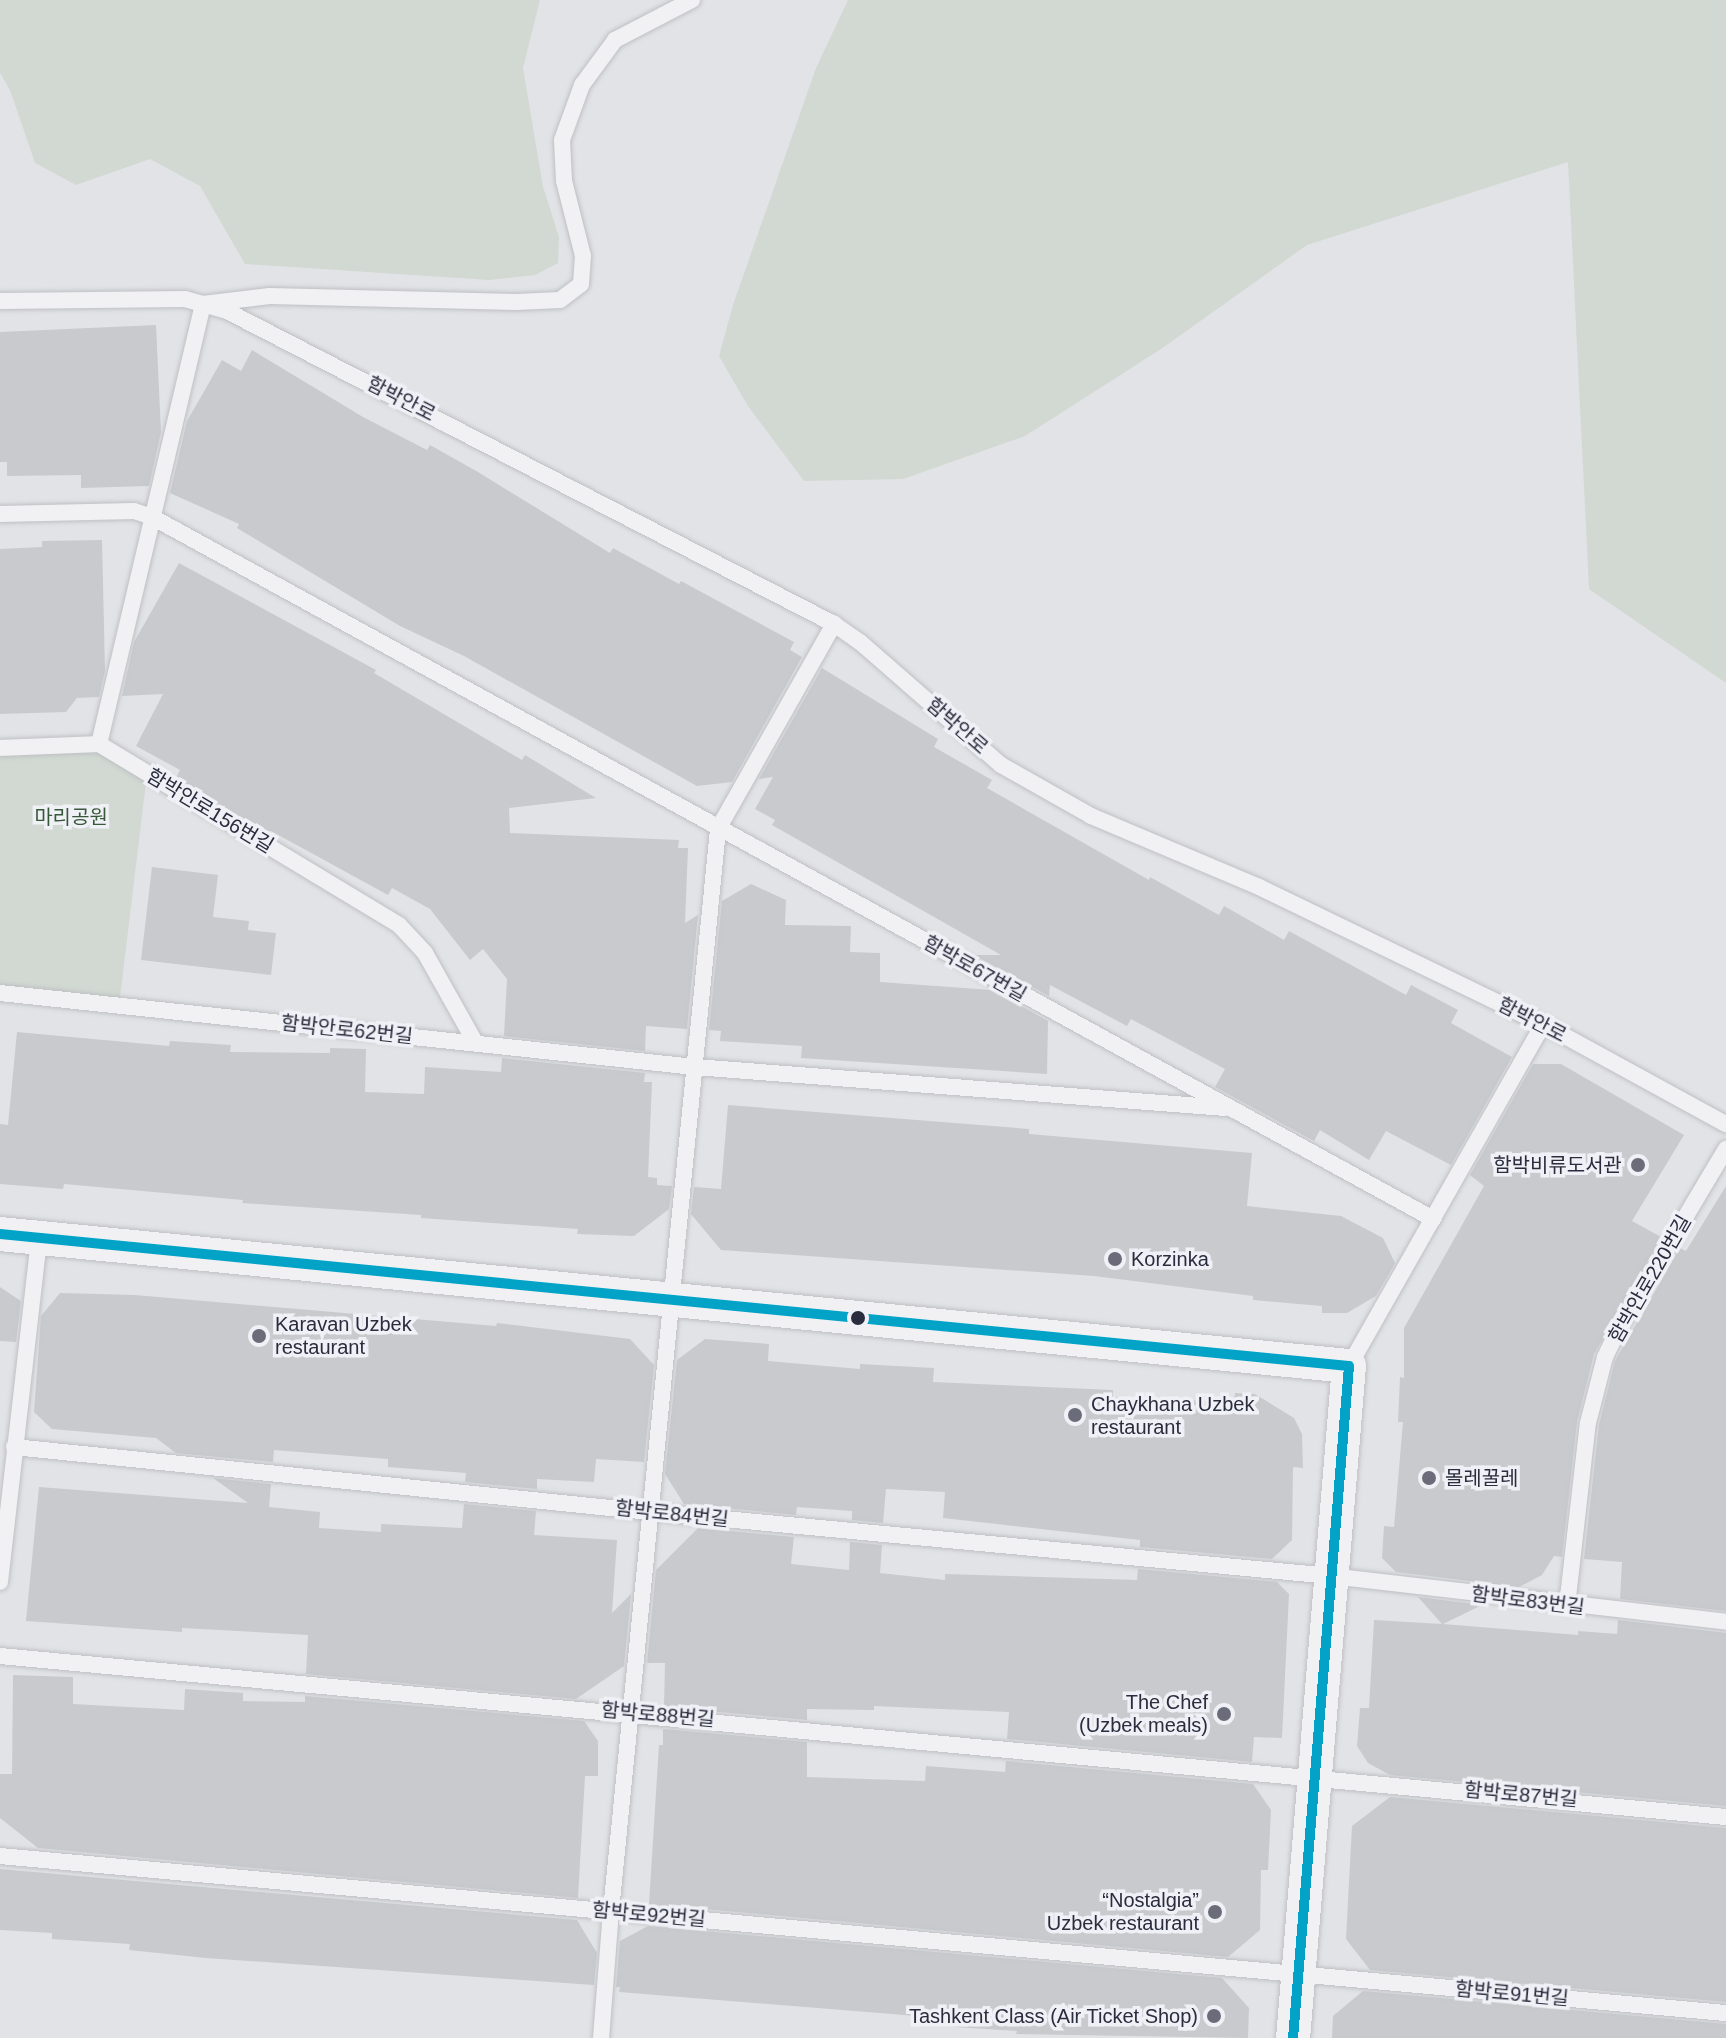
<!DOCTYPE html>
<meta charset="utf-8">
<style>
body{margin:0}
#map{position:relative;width:1726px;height:2038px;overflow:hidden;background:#e2e3e6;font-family:Helvetica,"Noto Sans KR",sans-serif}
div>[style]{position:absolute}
.green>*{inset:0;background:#d1d9d2}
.building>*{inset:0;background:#c9cace}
.roads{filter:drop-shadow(0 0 2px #bfc0c3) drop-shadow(0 0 2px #bfc0c3)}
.service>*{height:16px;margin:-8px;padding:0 8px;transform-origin:8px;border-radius:8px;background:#f1f1f4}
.minor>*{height:34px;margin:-17px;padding:0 17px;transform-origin:17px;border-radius:17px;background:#f1f1f4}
.bus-1>*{height:10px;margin:-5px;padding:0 5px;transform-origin:5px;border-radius:5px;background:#02a3c7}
.dots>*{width:22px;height:22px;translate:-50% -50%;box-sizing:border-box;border:4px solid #f0f1f6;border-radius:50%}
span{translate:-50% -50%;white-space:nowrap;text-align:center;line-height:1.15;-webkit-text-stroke:7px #f0f1f6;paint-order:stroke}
.street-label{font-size:20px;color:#2a2d3e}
.park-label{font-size:20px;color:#385939}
.poi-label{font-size:20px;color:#2a2d3e}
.right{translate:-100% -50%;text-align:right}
.left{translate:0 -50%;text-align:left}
</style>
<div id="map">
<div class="green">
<div style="clip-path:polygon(0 0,540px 0,523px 68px,543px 187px,559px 237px,558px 263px,535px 275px,489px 280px,245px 264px,200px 186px,150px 159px,76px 185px,35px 163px,10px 90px,0 73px)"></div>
<div style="clip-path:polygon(848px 0,1726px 0,1726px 683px,1589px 589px,1568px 162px,1307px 245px,1161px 349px,1025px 436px,903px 479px,804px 481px,748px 406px,719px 356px,733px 305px,816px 68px)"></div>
<div style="clip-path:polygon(99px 744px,147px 774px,119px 1006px,0 993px,0 749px)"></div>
</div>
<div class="building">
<div style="clip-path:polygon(156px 325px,161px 432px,149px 486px,81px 488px,81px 475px,7px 476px,7px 462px,0 462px,0 332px)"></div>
<div style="clip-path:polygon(252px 350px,363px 417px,427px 450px,430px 445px,478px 472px,610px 553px,613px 548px,679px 584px,681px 581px,794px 642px,790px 650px,802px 657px,732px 782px,697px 786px,464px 656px,400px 626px,237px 528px,239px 524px,170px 493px,187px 421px,222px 360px,241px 371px)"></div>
<div style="clip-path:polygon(102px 540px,105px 671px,99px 697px,77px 698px,66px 712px,0 714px,0 549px,42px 547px,42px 541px)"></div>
<div style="clip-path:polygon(179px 563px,376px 670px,374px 673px,522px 760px,525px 755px,596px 798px,509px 808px,510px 833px,679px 840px,678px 848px,688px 848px,685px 923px,698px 915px,687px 1029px,646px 1026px,645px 1051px,504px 1036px,507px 979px,483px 949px,470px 960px,430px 909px,392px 888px,388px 895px,271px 831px,265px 831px,176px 778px,180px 770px,136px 746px,163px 694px,122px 696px,134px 642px)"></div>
<div style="clip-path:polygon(822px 668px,938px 739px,934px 747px,992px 780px,987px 788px,1149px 880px,1150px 877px,1219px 915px,1224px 906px,1284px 940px,1289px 931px,1406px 995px,1411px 985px,1458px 1010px,1451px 1023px,1512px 1057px,1451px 1165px,1386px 1131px,1369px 1160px,1320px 1130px,1314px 1141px,1215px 1087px,1225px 1069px,1131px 1019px,1127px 1026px,1050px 985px,1049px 996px,974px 955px,1001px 955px,772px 825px,775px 820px,755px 809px,773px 777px,759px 779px)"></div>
<div style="clip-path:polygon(152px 867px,218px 875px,213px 917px,249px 921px,248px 930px,276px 933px,271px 975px,141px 960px)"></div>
<div style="clip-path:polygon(751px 884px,786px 900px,785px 925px,851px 926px,850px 952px,880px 953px,880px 982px,992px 990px,1048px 1021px,1047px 1074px,801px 1058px,802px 1046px,720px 1041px,721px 1031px,709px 1030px,722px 901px)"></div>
<div style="clip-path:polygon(17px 1032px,169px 1046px,170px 1041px,231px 1045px,230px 1052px,330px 1053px,330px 1048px,366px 1049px,365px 1092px,424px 1094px,425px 1067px,501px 1072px,502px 1058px,645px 1073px,644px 1082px,652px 1082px,648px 1177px,657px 1178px,657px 1185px,672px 1186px,669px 1209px,634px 1236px,577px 1234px,578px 1229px,421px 1218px,421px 1215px,242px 1203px,243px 1200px,64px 1184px,63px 1189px,0 1184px,0 1124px,8px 1125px)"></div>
<div style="clip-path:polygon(1533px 1064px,1561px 1064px,1684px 1135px,1632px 1221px,1661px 1237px,1594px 1354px,1577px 1422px,1562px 1557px,1554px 1556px,1542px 1575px,1519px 1587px,1396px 1572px,1382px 1558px,1384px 1526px,1394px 1527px,1403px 1422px,1398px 1422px,1400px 1377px,1404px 1378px,1404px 1328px,1484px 1186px,1470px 1175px)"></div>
<div style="clip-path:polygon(728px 1105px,1029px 1129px,1029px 1134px,1252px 1153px,1247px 1206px,1341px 1216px,1383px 1238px,1395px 1263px,1376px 1296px,1347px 1313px,1322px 1313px,1322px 1306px,1253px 1300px,1253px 1296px,1094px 1276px,721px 1250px,691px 1214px,694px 1187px,721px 1189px)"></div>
<div style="clip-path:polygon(1726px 1186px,1726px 1611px,1620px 1599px,1622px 1562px,1584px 1559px,1599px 1425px,1615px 1361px,1680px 1248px,1686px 1251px)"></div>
<div style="clip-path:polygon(0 1287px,21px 1301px,16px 1342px,0 1341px)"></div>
<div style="clip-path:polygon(60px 1293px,135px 1295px,496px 1326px,497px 1323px,630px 1339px,654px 1365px,644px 1462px,596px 1459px,594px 1482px,537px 1479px,537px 1489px,465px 1482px,466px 1473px,388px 1467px,388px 1459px,274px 1450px,273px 1462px,176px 1453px,156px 1438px,52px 1429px,34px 1412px,41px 1316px)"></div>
<div style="clip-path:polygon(705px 1339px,769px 1344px,768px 1361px,860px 1369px,860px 1364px,934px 1368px,933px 1382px,1113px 1390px,1113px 1397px,1234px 1402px,1235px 1393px,1255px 1394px,1294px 1418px,1302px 1434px,1303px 1468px,1293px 1467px,1292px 1540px,1272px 1559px,1140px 1547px,1140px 1540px,943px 1518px,945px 1492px,886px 1489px,883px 1523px,852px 1520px,852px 1511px,797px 1507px,796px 1515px,684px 1504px,665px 1474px,677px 1360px)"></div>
<div style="clip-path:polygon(213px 1478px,271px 1484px,269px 1507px,320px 1512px,319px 1528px,381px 1532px,381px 1524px,462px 1528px,464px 1504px,536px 1511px,534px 1535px,617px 1540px,612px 1613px,631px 1594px,624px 1666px,576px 1699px,306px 1674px,308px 1635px,182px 1628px,182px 1632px,26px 1621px,39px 1487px,248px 1503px)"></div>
<div style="clip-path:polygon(698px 1528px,794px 1537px,791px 1564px,849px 1570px,850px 1542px,882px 1545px,880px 1573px,945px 1580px,945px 1574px,1137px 1580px,1138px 1569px,1277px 1582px,1289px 1594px,1282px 1738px,1254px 1737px,1252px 1762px,1007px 1739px,1009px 1712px,874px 1706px,874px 1710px,807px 1709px,807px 1720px,664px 1707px,665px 1663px,647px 1663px,656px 1570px)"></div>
<div style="clip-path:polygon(1418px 1597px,1482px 1605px,1443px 1624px,1578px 1635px,1578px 1631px,1617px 1634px,1618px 1620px,1726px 1633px,1726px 1806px,1390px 1775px,1368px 1763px,1357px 1746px,1360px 1708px,1369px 1708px,1374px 1620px,1442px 1624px)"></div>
<div style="clip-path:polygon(13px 1675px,73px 1677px,73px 1704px,184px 1710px,185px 1689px,243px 1693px,243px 1701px,305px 1702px,305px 1696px,584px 1721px,598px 1741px,598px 1776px,585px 1776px,578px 1898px,38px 1848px,0 1818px,0 1774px,12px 1774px)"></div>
<div style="clip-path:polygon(663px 1729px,807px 1742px,807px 1777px,925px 1781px,926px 1766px,1005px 1772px,1006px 1761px,1253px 1784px,1271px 1810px,1268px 1870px,1261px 1870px,1260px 1930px,1228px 1957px,649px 1904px,659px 1745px,663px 1745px)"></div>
<div style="clip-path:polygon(1390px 1797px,1726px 1828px,1726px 2002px,1370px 1970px,1346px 1939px,1352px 1826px)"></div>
<div style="clip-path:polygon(0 1869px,577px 1920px,597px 1953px,594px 1985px,206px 1958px,129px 1950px,130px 1944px,52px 1939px,52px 1933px,0 1930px)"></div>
<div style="clip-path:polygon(648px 1926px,1222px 1978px,1249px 2008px,1248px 2038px,1016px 2034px,1017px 2031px,940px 2026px,941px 2018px,619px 1992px,620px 1987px,616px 1987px,620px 1941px)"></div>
<div style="clip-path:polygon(1363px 1991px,1726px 2024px,1726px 2038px,1332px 2038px,1333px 2016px)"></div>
</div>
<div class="roads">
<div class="service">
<div style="left:0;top:301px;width:185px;rotate:-0.6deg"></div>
<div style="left:185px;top:299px;width:44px;rotate:15.9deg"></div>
<div style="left:227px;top:311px;width:683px;rotate:27.28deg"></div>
<div style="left:834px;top:624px;width:32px;rotate:35deg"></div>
<div style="left:860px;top:642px;width:187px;rotate:41.1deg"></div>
<div style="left:1001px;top:765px;width:103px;rotate:29.5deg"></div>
<div style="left:1091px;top:816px;width:182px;rotate:22.9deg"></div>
<div style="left:1259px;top:887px;width:315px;rotate:25.8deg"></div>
<div style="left:1543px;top:1024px;width:209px;rotate:28.7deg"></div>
<div style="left:0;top:514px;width:134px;rotate:-1.3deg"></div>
<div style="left:134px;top:511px;width:19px;rotate:18deg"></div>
<div style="left:152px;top:517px;width:1461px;rotate:28.72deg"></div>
<div style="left:99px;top:744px;width:452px;rotate:-76.7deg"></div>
<div style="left:203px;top:304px;width:67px;rotate:-6.8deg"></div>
<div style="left:270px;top:296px;width:246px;rotate:1.4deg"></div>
<div style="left:516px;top:302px;width:44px;rotate:-2.6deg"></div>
<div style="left:560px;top:300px;width:26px;rotate:-37deg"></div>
<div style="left:581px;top:284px;width:28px;rotate:-86deg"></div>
<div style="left:583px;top:256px;width:77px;rotate:-104.2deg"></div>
<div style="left:564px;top:181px;width:41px;rotate:-92.8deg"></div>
<div style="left:562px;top:140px;width:59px;rotate:-70deg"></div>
<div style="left:582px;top:85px;width:56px;rotate:-53.7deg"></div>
<div style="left:615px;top:40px;width:87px;rotate:-27.5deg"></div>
<div style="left:99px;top:744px;width:350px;rotate:31.1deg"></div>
<div style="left:399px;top:925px;width:38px;rotate:47deg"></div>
<div style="left:425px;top:953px;width:104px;rotate:60.7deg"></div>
<div style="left:0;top:748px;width:99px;rotate:-2.3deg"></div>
<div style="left:0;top:993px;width:699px;rotate:6.08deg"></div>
<div style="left:695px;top:1067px;width:532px;rotate:4.42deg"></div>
<div style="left:1349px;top:1366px;width:393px;rotate:-60.4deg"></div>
<div style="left:14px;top:1447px;width:639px;rotate:5.84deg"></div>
<div style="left:650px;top:1512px;width:684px;rotate:5.37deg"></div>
<div style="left:1331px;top:1576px;width:398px;rotate:6.6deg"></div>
<div style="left:0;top:1582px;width:346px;rotate:-83.5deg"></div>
<div style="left:1567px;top:1606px;width:184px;rotate:-83.5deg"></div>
<div style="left:1588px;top:1423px;width:68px;rotate:-75.6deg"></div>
<div style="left:1605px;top:1357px;width:30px;rotate:-64deg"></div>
<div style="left:1618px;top:1330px;width:211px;rotate:-59.2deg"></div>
<div style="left:0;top:1656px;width:1733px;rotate:5.33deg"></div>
<div style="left:0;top:1856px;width:1733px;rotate:5.2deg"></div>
<div style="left:601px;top:2038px;width:127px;rotate:-85.5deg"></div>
<div style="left:611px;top:1911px;width:1087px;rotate:-84.35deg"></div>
<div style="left:718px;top:829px;width:236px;rotate:-60.5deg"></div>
</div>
<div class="minor">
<div style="left:0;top:1234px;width:1355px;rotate:5.59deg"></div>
<div style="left:1349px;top:1366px;width:674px;rotate:94.76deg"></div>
</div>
</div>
<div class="bus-1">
<div style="left:0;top:1234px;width:1355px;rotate:5.59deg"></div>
<div style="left:1349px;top:1366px;width:674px;rotate:94.76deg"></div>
</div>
<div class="dots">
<div style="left:1638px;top:1165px;background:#6a6d79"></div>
<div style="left:1115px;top:1259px;background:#6a6d79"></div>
<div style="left:858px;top:1318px;background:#2a2d3e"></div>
<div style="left:259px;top:1336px;background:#6a6d79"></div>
<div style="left:1075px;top:1415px;background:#6a6d79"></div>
<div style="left:1429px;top:1478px;background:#6a6d79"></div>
<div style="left:1224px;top:1714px;background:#6a6d79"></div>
<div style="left:1215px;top:1912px;background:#6a6d79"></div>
<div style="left:1214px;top:2016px;background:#6a6d79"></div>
</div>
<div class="street-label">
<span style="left:401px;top:399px;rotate:27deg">함박안로</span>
<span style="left:957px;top:726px;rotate:41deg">함박안로</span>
<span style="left:210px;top:811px;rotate:31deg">함박안로156번길</span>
<span style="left:975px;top:969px;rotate:29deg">함박로67번길</span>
<span style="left:1532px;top:1020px;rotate:27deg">함박안로</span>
<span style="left:347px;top:1030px;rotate:6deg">함박안로62번길</span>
<span style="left:1650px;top:1279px;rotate:-60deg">함박안로220번길</span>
<span style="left:672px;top:1514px;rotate:6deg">함박로84번길</span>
<span style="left:1528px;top:1601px;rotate:7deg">함박로83번길</span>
<span style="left:658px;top:1715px;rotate:5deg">함박로88번길</span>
<span style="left:1521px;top:1795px;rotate:5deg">함박로87번길</span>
<span style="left:649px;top:1915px;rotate:5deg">함박로92번길</span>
<span style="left:1512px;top:1994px;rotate:5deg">함박로91번길</span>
</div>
<div class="park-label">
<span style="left:71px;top:817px">마리공원</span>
</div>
<div class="poi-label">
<span class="right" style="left:1622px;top:1165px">함박비류도서관</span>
<span class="left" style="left:1131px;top:1259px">Korzinka</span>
<span class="left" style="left:275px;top:1336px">Karavan Uzbek<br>restaurant</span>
<span class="left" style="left:1091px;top:1416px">Chaykhana Uzbek<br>restaurant</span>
<span class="left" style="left:1445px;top:1478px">몰레꿀레</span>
<span class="right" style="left:1208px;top:1714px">The Chef<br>(Uzbek meals)</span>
<span class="right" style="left:1199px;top:1912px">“Nostalgia”<br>Uzbek restaurant</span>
<span class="right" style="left:1198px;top:2016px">Tashkent Class (Air Ticket Shop)</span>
</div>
</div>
